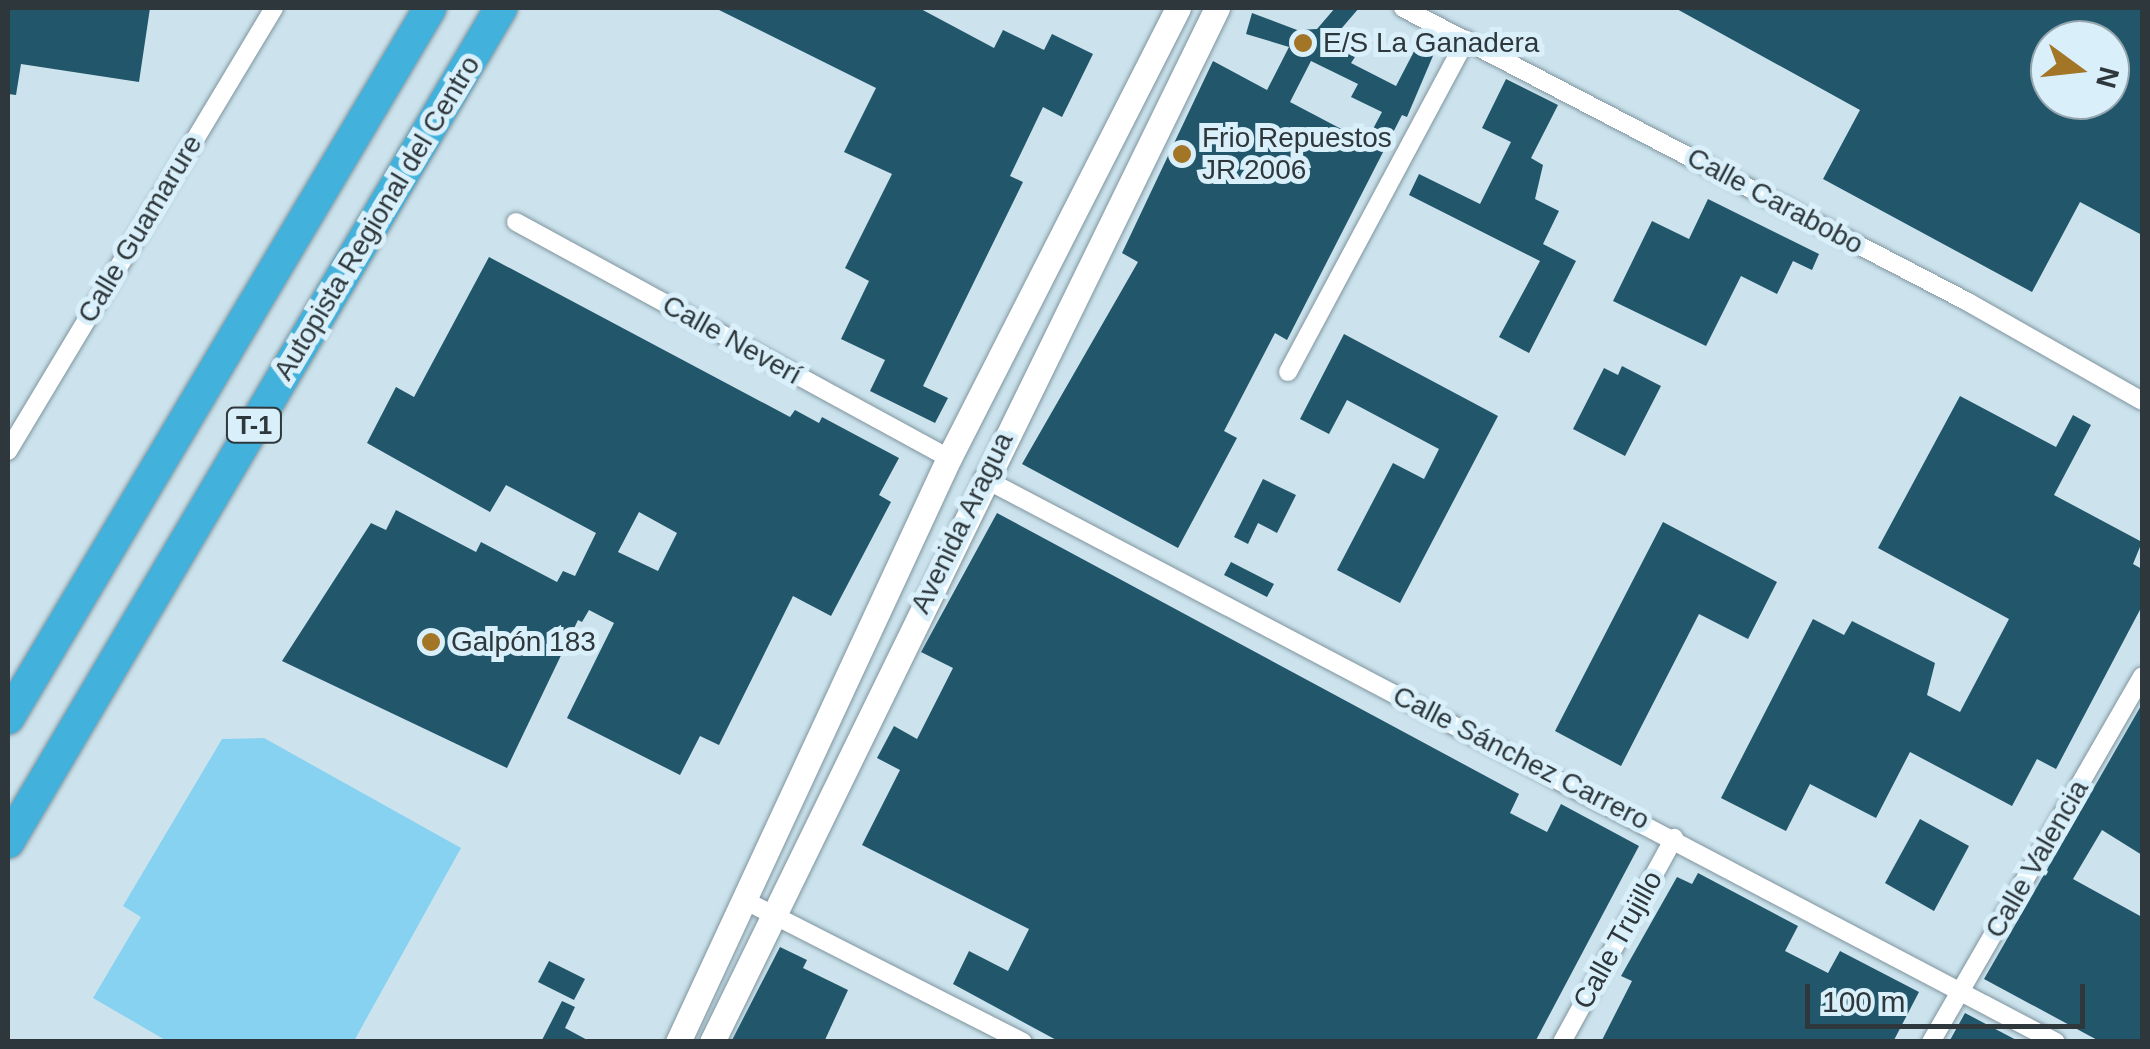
<!DOCTYPE html>
<meta charset="utf-8">
<style>
body{margin:0}
#map{position:relative;width:2150px;height:1049px;overflow:hidden;background:#cce3ed;font-family:Arial,sans-serif}
div>[style]{position:absolute}
.green>*{inset:0;background:#87d1f1}
.building>*{inset:0;background:#21566b}
.roads{filter:drop-shadow(0 0 2px #7f949e) drop-shadow(0 0 2px #7f949e)}
.street>*{height:18px;margin:-9px;padding:0 9px;transform-origin:9px;border-radius:9px;background:#fff}
.secondary>*{height:25px;margin:-12.5px;padding:0 12.5px;transform-origin:12.5px;border-radius:12.5px;background:#fff}
.highway>*{height:32px;margin:-16px;padding:0 16px;transform-origin:16px;border-radius:16px;background:#42b2dd}
.dots>*{width:28px;height:28px;translate:-50% -50%;box-sizing:border-box;border:5px solid #d9f0fb;border-radius:50%}
span{translate:-50% -50%;white-space:nowrap;text-align:center;line-height:1.15;-webkit-text-stroke:10px #d9f0fb;paint-order:stroke}
.shield-label span{padding:2px 8px;background:#d9f0fb;border:2px solid;border-radius:8px;-webkit-text-stroke-width:0}
.shield-label{font-size:25px;color:#2e373b;font-weight:700}
.poi-label{font-size:28px;color:#2e373b}
.left{translate:0 -50%;text-align:left}
.street-label{font-size:28px;color:#2e373b}
.frame{position:absolute;inset:0;border:10px solid #2e373b;pointer-events:none}
.north{position:absolute;left:2030px;top:20px;width:100px;height:100px;box-sizing:border-box;background:#d9f0fb;border:2px solid #95a6ae;border-radius:50%;rotate:105deg;font-size:28px;font-weight:700;line-height:40px;text-align:center;color:#2e373b}
.north::after{content:'';display:block;margin:auto;width:35px;height:45px;background:#a27527;clip-path:polygon(50% 0,100% 100%,50% 72%,0 100%)}
.scale{position:absolute;left:1805px;top:984px;width:280px;height:45px;box-sizing:border-box;border:5px solid #2e373b;border-top:0;padding-left:12px;font-size:30px;line-height:35px;white-space:nowrap;color:#2e373b;-webkit-text-stroke:8px #d9f0fb;paint-order:stroke}
</style>
<div id="map">
<div class="green">
<div style="clip-path:polygon(264px 738px,461px 848px,354px 1041px,167px 1041px,93px 998px,141px 917px,123px 906px,222px 739px)"></div>
</div>
<div class="building">
<div style="clip-path:polygon(8px 8px,150px 8px,139px 82px,21px 64px,16px 95px,8px 94px)"></div>
<div style="clip-path:polygon(715px 8px,919px 8px,994px 48px,1003px 30px,1044px 50px,1052px 34px,1093px 54px,1062px 117px,1043px 107px,1010px 176px,1023px 182px,923px 386px,948px 398px,935px 423px,870px 391px,885px 360px,841px 339px,869px 281px,845px 268px,892px 174px,844px 152px,876px 88px)"></div>
<div style="clip-path:polygon(evenodd,1335px 8px,1359px 8px,1329px 43px,1355px 57px,1351px 63px,1396px 86px,1422px 36px,1438px 44px,1407px 117px,1402px 115px,1287px 340px,1275px 333px,1224px 431px,1237px 438px,1178px 548px,1022px 464px,1138px 262px,1122px 253px,1213px 61px,1267px 90px,1289px 47px,1246px 34px,1252px 13px,1297px 30px,1317px 29px,1335px 8px,1311px 61px,1358px 84px,1351px 97px,1382px 112px,1366px 142px,1290px 102px,1311px 61px)"></div>
<div style="clip-path:polygon(evenodd,1675px 8px,2142px 8px,2142px 235px,2080px 202px,2032px 292px,1823px 179px,1860px 110px,1675px 8px,2050px 40px,2110px 40px,2110px 100px,2050px 100px,2050px 40px)"></div>
<div style="clip-path:polygon(1506px 79px,1558px 105px,1531px 158px,1543px 165px,1535px 199px,1559px 211px,1543px 244px,1576px 261px,1529px 353px,1499px 337px,1540px 261px,1409px 195px,1419px 174px,1480px 204px,1511px 142px,1482px 128px)"></div>
<div style="clip-path:polygon(1708px 199px,1819px 254px,1812px 270px,1793px 261px,1777px 294px,1741px 276px,1706px 346px,1613px 301px,1652px 221px,1689px 239px)"></div>
<div style="clip-path:polygon(evenodd,489px 257px,790px 417px,795px 410px,819px 423px,822px 417px,899px 458px,879px 495px,891px 502px,831px 616px,793px 596px,719px 745px,700px 736px,680px 775px,567px 718px,614px 623px,589px 610px,582px 622px,578px 620px,507px 768px,282px 661px,371px 523px,386px 530px,396px 510px,476px 552px,481px 542px,557px 582px,563px 571px,575px 576px,596px 533px,506px 485px,490px 512px,367px 443px,396px 387px,414px 397px,489px 257px,639px 512px,677px 533px,658px 571px,618px 552px,639px 512px)"></div>
<div style="clip-path:polygon(1344px 334px,1498px 416px,1400px 603px,1337px 570px,1393px 463px,1424px 479px,1439px 449px,1347px 400px,1329px 434px,1300px 419px)"></div>
<div style="clip-path:polygon(1622px 366px,1661px 386px,1625px 456px,1573px 429px,1604px 368px,1618px 375px)"></div>
<div style="clip-path:polygon(1960px 396px,2056px 447px,2073px 415px,2091px 425px,2054px 495px,2142px 542px,2133px 564px,2142px 569px,2142px 606px,2056px 769px,2037px 759px,2012px 806px,1910px 752px,1876px 818px,1810px 784px,1786px 831px,1721px 798px,1813px 619px,1844px 635px,1852px 621px,1935px 663px,1927px 695px,1960px 712px,2009px 619px,1878px 548px)"></div>
<div style="clip-path:polygon(1263px 479px,1296px 495px,1277px 533px,1258px 523px,1248px 544px,1234px 537px)"></div>
<div style="clip-path:polygon(997px 513px,1519px 794px,1510px 813px,1547px 832px,1561px 804px,1639px 846px,1535px 1042px,1060px 1042px,953px 984px,969px 951px,1008px 971px,1029px 929px,862px 845px,900px 770px,877px 758px,894px 726px,917px 739px,953px 668px,921px 652px)"></div>
<div style="clip-path:polygon(1663px 522px,1777px 582px,1748px 639px,1699px 614px,1621px 766px,1555px 731px)"></div>
<div style="clip-path:polygon(1231px 562px,1274px 584px,1267px 597px,1224px 575px)"></div>
<div style="clip-path:polygon(2142px 704px,2142px 855px,2102px 830px,2073px 879px,2142px 917px,2142px 1042px,2101px 1042px,1984px 979px)"></div>
<div style="clip-path:polygon(1920px 819px,1969px 846px,1934px 911px,1885px 883px)"></div>
<div style="clip-path:polygon(1698px 873px,1798px 926px,1785px 951px,1828px 973px,1840px 951px,1919px 992px,1893px 1042px,1601px 1042px,1632px 981px,1621px 976px,1677px 877px,1692px 884px)"></div>
<div style="clip-path:polygon(780px 947px,807px 960px,803px 968px,848px 990px,824px 1042px,731px 1042px)"></div>
<div style="clip-path:polygon(549px 961px,585px 979px,574px 1000px,538px 982px)"></div>
<div style="clip-path:polygon(562px 1001px,575px 1007px,565px 1028px,591px 1042px,541px 1042px)"></div>
<div style="clip-path:polygon(1965px 1013px,2020px 1042px,1949px 1042px)"></div>
</div>
<div class="roads">
<div class="street">
<div style="left:1403px;top:8px;width:637px;rotate:27.49deg"></div>
<div style="left:1968px;top:302px;width:200px;rotate:29.6deg"></div>
<div style="left:516px;top:222px;width:493px;rotate:28.6deg"></div>
<div style="left:1288px;top:372px;width:377px;rotate:-61.8deg"></div>
<div style="left:8px;top:451px;width:517px;rotate:-59.02deg"></div>
<div style="left:983px;top:478px;width:1212px;rotate:27.73deg"></div>
<div style="left:744px;top:900px;width:313px;rotate:27deg"></div>
<div style="left:1562px;top:1042px;width:233px;rotate:-61.2deg"></div>
<div style="left:1931px;top:1042px;width:422px;rotate:-60deg"></div>
</div>
<div class="secondary">
<div style="left:678px;top:1042px;width:644px;rotate:-65.11deg"></div>
<div style="left:949px;top:458px;width:505px;rotate:-63.03deg"></div>
<div style="left:712px;top:1042px;width:1151px;rotate:-63.97deg"></div>
</div>
<div class="highway">
<div style="left:8px;top:718px;width:826px;rotate:-59.27deg"></div>
<div style="left:8px;top:842px;width:969px;rotate:-59.41deg"></div>
</div>
</div>
<div class="dots">
<div style="left:1303px;top:43px;background:#a27527"></div>
<div style="left:1182px;top:154px;background:#a27527"></div>
<div style="left:431px;top:642px;background:#a27527"></div>
</div>
<div class="shield-label">
<span style="left:254px;top:425px">T-1</span>
</div>
<div class="poi-label">
<span class="left" style="left:1323px;top:43px">E/S La Ganadera</span>
<span class="left" style="left:1202px;top:154px">Frio Repuestos<br>JR 2006</span>
<span class="left" style="left:451px;top:642px">Galpón 183</span>
</div>
<div class="street-label">
<span style="left:1775px;top:201px;rotate:28deg">Calle Carabobo</span>
<span style="left:377px;top:218px;rotate:-59deg">Autopista Regional del Centro</span>
<span style="left:140px;top:229px;rotate:-59deg">Calle Guamarure</span>
<span style="left:732px;top:340px;rotate:29deg">Calle Neverí</span>
<span style="left:962px;top:523px;rotate:-64deg">Avenida Aragua</span>
<span style="left:1521px;top:758px;rotate:27deg">Calle Sánchez Carrero</span>
<span style="left:2037px;top:859px;rotate:-60deg">Calle Valencia</span>
<span style="left:1618px;top:940px;rotate:-61deg">Calle Trujillo</span>
</div>
<div class="frame"></div>
<div class="north">N</div>
<div class="scale">100 m</div>
</div>
